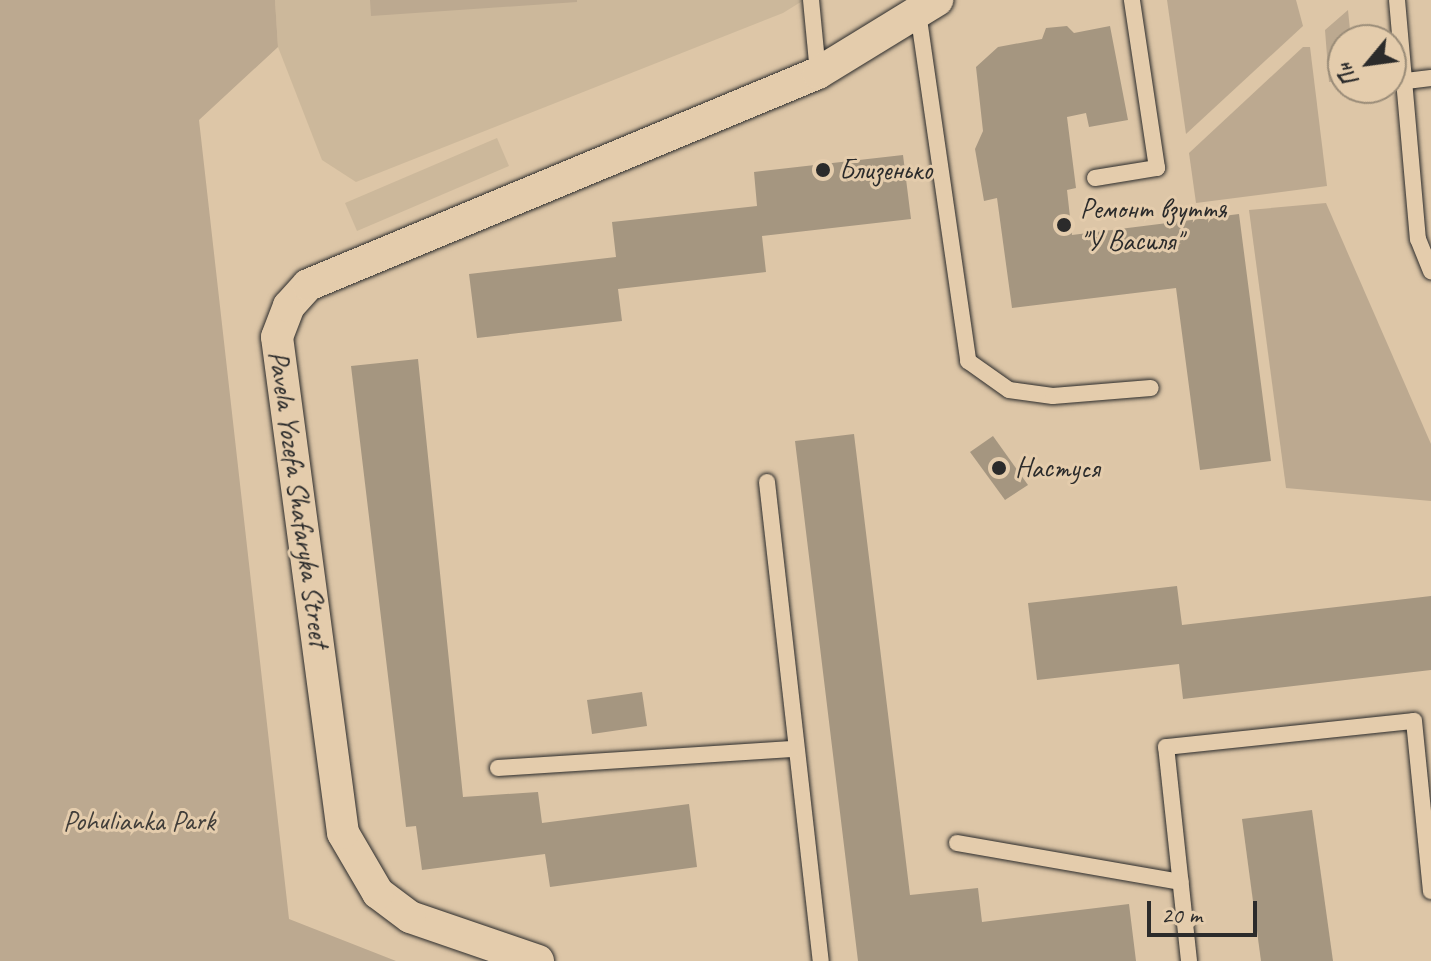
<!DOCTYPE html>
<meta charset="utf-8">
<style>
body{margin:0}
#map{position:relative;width:1431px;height:961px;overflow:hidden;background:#ddc6a7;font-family:Caveat,sans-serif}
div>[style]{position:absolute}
.built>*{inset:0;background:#ccb89b}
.green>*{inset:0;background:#bca990}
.building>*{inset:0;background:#a59680}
.roads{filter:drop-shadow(0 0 2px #2b2b2b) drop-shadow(0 0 2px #2b2b2b)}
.lane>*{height:16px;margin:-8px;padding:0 8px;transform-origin:8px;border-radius:8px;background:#e4ccac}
.street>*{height:32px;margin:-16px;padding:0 16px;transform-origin:16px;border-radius:16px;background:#e4ccac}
.dots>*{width:22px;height:22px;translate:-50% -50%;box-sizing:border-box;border:4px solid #e4ccac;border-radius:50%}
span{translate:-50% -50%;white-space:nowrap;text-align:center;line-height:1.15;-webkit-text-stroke:6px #e4ccac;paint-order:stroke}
.poi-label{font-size:28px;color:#2b2b2b}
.left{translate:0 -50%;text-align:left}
.street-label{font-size:28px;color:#2b2b2b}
.park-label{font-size:28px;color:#413e3a}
.north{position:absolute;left:1327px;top:24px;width:80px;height:80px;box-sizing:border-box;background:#e4ccac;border:2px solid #9a8c78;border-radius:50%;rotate:241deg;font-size:22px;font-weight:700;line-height:32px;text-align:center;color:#2b2b2b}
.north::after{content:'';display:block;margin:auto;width:28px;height:36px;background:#2b2b2b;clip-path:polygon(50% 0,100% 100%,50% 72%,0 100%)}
.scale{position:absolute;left:1147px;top:901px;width:110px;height:36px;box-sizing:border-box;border:4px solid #2b2b2b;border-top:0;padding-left:10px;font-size:24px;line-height:28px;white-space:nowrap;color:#2b2b2b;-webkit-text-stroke:6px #e4ccac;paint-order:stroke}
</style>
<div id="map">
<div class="built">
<div style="clip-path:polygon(275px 0,804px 0,783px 13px,356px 182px,322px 160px,278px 47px)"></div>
<div style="clip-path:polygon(497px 138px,509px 166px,357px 231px,345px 203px)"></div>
</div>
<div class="green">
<div style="clip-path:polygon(0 0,275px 0,278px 47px,199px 120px,289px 919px,396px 961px,0 961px)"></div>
<div style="clip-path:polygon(370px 0,577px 0,577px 2px,371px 16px)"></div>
<div style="clip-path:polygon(1167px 0,1296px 0,1303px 26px,1186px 134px)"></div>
<div style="clip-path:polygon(1348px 10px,1351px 40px,1343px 40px,1343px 81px,1329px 82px,1325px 30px)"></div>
<div style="clip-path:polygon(1303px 47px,1310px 47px,1327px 186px,1196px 203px,1189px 153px)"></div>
<div style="clip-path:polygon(1326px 203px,1431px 444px,1431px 501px,1286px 488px,1249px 210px)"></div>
</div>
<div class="building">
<div style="clip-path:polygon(1067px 26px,1074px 33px,1110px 26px,1128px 120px,1089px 127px,1086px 113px,1067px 117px,1076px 188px,1067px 190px,1072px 235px,1239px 214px,1271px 461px,1200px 470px,1176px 288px,1012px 308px,997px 198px,984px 201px,975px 149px,983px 131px,976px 67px,998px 47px,1042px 39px,1046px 28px)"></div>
<div style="clip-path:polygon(903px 155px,911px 219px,762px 236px,766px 272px,618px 289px,622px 321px,477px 338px,469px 274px,616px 257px,612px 222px,757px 206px,754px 172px)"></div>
<div style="clip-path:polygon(418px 359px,463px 797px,538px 792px,542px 823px,689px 804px,697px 867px,550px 887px,545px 854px,422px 870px,416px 826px,406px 827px,351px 366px)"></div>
<div style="clip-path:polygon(854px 434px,910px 895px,978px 888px,982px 922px,1129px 904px,1136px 961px,858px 961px,795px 441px)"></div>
<div style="clip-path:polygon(993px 436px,1028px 485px,1005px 500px,970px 452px)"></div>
<div style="clip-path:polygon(1177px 586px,1182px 625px,1431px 596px,1431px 670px,1183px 699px,1179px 664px,1037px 680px,1028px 603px)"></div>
<div style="clip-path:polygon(642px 692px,647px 726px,592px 734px,587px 700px)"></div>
<div style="clip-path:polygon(1312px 810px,1333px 961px,1261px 961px,1242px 819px)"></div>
</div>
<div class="roads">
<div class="lane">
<div style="left:811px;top:0;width:73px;rotate:84.5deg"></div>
<div style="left:1397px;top:0;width:240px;rotate:85deg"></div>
<div style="left:1418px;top:239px;width:35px;rotate:68deg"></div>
<div style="left:918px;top:12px;width:353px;rotate:81.8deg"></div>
<div style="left:968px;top:361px;width:50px;rotate:35.3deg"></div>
<div style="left:1009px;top:390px;width:44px;rotate:7.8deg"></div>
<div style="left:1053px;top:396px;width:98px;rotate:-4.7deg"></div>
<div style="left:1406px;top:81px;width:25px;rotate:-7deg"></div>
<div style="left:1095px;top:178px;width:63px;rotate:-9.2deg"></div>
<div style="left:1157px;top:168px;width:170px;rotate:-98.5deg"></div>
<div style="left:767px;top:482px;width:482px;rotate:83.6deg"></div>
<div style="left:498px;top:768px;width:298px;rotate:-3.7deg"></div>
<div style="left:957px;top:843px;width:227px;rotate:9.9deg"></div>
<div style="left:1189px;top:961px;width:215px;rotate:-96.1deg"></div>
<div style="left:1166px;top:747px;width:249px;rotate:-6deg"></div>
<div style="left:1414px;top:721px;width:171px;rotate:84.3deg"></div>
</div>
<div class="street">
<div style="left:538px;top:961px;width:135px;rotate:-161deg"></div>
<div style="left:410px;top:917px;width:40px;rotate:-143deg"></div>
<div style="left:378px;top:893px;width:69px;rotate:-120.3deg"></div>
<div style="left:343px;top:833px;width:500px;rotate:-97.58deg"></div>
<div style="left:277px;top:337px;width:33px;rotate:-69deg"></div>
<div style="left:289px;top:306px;width:28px;rotate:-48deg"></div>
<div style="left:308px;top:285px;width:552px;rotate:-22.57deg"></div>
<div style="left:818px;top:73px;width:140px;rotate:-31.5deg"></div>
</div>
</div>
<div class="dots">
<div style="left:823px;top:170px;background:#2b2b2b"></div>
<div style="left:1064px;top:225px;background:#2b2b2b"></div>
<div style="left:999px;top:468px;background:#2b2b2b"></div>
</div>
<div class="poi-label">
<span class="left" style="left:839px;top:170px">Близенько</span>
<span class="left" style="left:1080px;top:225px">Ремонт взуття<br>"У Василя"</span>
<span class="left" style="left:1015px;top:468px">Настуся</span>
</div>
<div class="street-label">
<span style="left:299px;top:499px;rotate:82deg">Pavela Yozefa Shafaryka Street</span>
</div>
<div class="park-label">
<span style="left:139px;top:821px">Pohulianka Park</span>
</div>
<div class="north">Пн</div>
<div class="scale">20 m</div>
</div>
